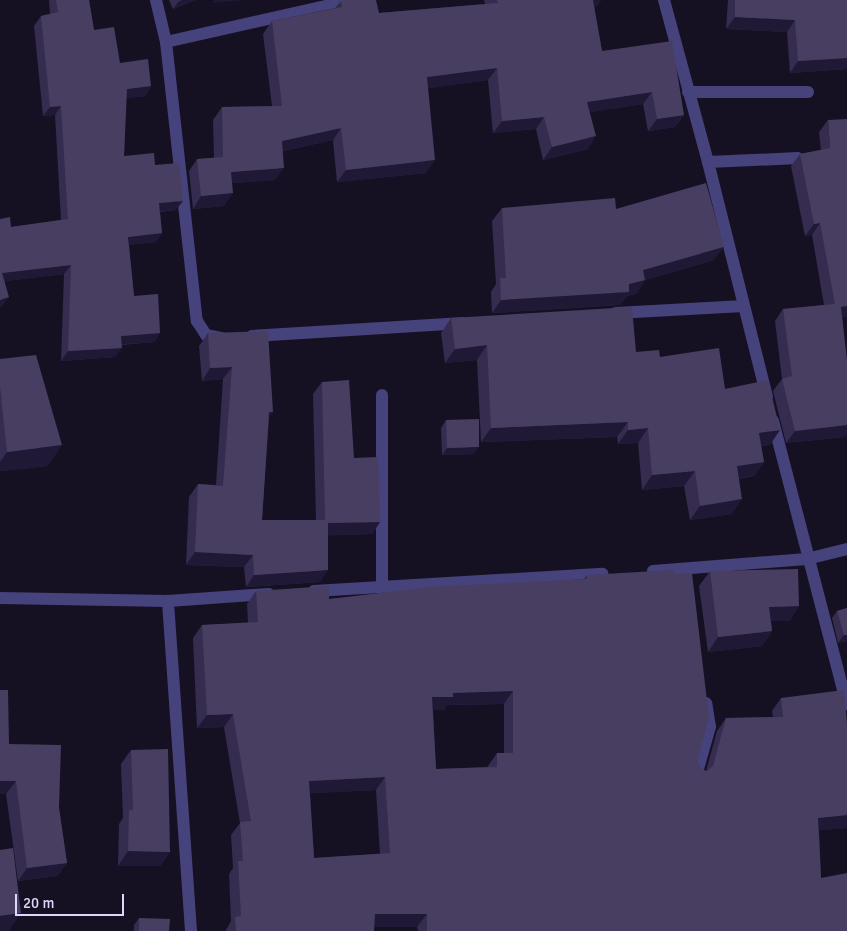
<!DOCTYPE html>
<style>
body{margin:0}
#map{position:relative;width:847px;height:931px;overflow:hidden;background:#151123;font-family:Signika,sans-serif}
div>[style]{position:absolute}
.minor>*{height:12px;margin:-6px;padding:0 6px;transform-origin:6px;border-radius:6px;background:#46427c}
.tertiary>*{height:12px;margin:-6px;padding:0 6px;transform-origin:6px;border-radius:6px;background:#46427c}
.wall>*{inset:0;background:#352c4f}
.shaded-wall>*{inset:0;background:#201936}
.building>*{inset:0;background:#473e61}
span{translate:-50% -50%;white-space:nowrap;text-align:center;line-height:1.15;-webkit-text-stroke:4.5px #151123;paint-order:stroke}
.scale{position:absolute;left:15px;top:894px;width:109px;height:22px;box-sizing:border-box;border:2px solid #ddd8fa;border-top:0;padding-left:6px;font-size:15px;line-height:18px;white-space:nowrap;color:#ddd8fa;-webkit-text-stroke:4px #151123;paint-order:stroke}
</style>
<div id="map">
<div class="minor">
<div style="left:156px;top:0;width:43px;rotate:76.6deg"></div>
<div style="left:166px;top:42px;width:281px;rotate:83.7deg"></div>
<div style="left:197px;top:321px;width:17px;rotate:57deg"></div>
<div style="left:206px;top:335px;width:16px;rotate:11deg"></div>
<div style="left:664px;top:0;width:168px;rotate:74.8deg"></div>
<div style="left:708px;top:162px;width:242px;rotate:75.9deg"></div>
<div style="left:166px;top:42px;width:192px;rotate:-12.7deg"></div>
<div style="left:688px;top:92px;width:120px"></div>
<div style="left:708px;top:162px;width:90px;rotate:-2.5deg"></div>
<div style="left:616px;top:313px;width:128px;rotate:-3.1deg"></div>
<div style="left:252px;top:336px;width:212px;rotate:-3.5deg"></div>
<div style="left:382px;top:395px;width:191px;rotate:90deg"></div>
<div style="left:773px;top:421px;width:293px;rotate:75.4deg"></div>
<div style="left:0;top:598px;width:168px;rotate:1deg"></div>
<div style="left:696px;top:776px;width:51px;rotate:-74.1deg"></div>
<div style="left:710px;top:727px;width:24px;rotate:-99deg"></div>
</div>
<div class="tertiary">
<div style="left:653px;top:571px;width:154px;rotate:-4.5deg"></div>
<div style="left:807px;top:559px;width:41px;rotate:-14deg"></div>
<div style="left:314px;top:591px;width:289px;rotate:-3.4deg"></div>
<div style="left:191px;top:931px;width:331px;rotate:-94deg"></div>
<div style="left:168px;top:601px;width:101px;rotate:-4deg"></div>
</div>
<div class="wall">
<div style="clip-path:polygon(49px 0,89px 0,94px 30px,120px 63px,151px 86px,145px 96px,126px 98px,124px 156px,155px 165px,176px 210px,160px 212px,162px 233px,155px 242px,129px 245px,134px 296px,160px 333px,154px 342px,121px 345px,115px 357px,61px 361px,64px 274px,5px 281px,2px 306px,0 307px,0 219px,11px 227px,61px 220px,55px 115px,43px 116px,34px 26px,41px 16px,50px 14px)"></div>
<div style="clip-path:polygon(169px 0,196px 0,173px 9px)"></div>
<div style="clip-path:polygon(484px 0,601px 0,597px 6px,594px 7px,602px 51px,684px 115px,675px 127px,648px 131px,643px 104px,590px 112px,588px 149px,543px 160px,536px 129px,493px 133px,488px 80px,428px 88px,426px 173px,337px 182px,333px 140px,283px 151px,275px 180px,232px 183px,224px 206px,193px 209px,189px 171px,197px 159px,214px 158px,213px 120px,222px 107px,272px 106px,263px 34px,272px 21px,335px 8px,341px 1px,379px 13px,485px 4px)"></div>
<div style="clip-path:polygon(728px 0,847px 0,847px 69px,790px 73px,787px 32px,726px 29px)"></div>
<div style="clip-path:polygon(828px 120px,842px 317px,845px 437px,786px 443px,773px 391px,782px 379px,775px 321px,783px 309px,824px 305px,812px 235px,805px 236px,791px 166px,800px 154px,821px 150px,819px 132px)"></div>
<div style="clip-path:polygon(502px 208px,616px 209px,714px 260px,645px 280px,636px 294px,627px 296px,620px 305px,492px 313px,491px 292px,496px 284px,492px 221px)"></div>
<div style="clip-path:polygon(451px 318px,636px 352px,660px 357px,725px 389px,770px 445px,761px 446px,764px 462px,754px 476px,739px 479px,732px 514px,690px 520px,684px 486px,642px 490px,638px 443px,618px 444px,617px 437px,481px 442px,477px 360px,445px 363px,441px 333px)"></div>
<div style="clip-path:polygon(208px 333px,269px 418px,262px 520px,316px 520px,313px 394px,322px 382px,380px 522px,372px 534px,328px 535px,320px 582px,246px 587px,244px 567px,186px 565px,189px 497px,198px 484px,216px 485px,223px 379px,202px 381px,199px 346px)"></div>
<div style="clip-path:polygon(0 359px,48px 466px,0 471px)"></div>
<div style="clip-path:polygon(446px 420px,474px 454px,442px 455px,441px 428px)"></div>
<div style="clip-path:polygon(710px 571px,799px 606px,789px 621px,771px 621px,772px 631px,762px 646px,708px 652px,699px 586px)"></div>
<div style="clip-path:polygon(evenodd,587px 575px,697px 761px,700px 769px,706px 771px,717px 731px,726px 718px,773px 717px,772px 711px,781px 698px,847px 723px,847px 828px,819px 830px,821px 878px,847px 931px,418px 931px,417px 927px,374px 927px,374px 931px,226px 931px,226px 930px,231px 921px,229px 874px,233px 868px,231px 835px,240px 823px,224px 727px,197px 728px,193px 638px,202px 625px,248px 623px,247px 604px,256px 591px,329px 599px,584px 579px,587px 575px,504px 704px,504px 753px,497px 753px,488px 766px,488px 767px,436px 769px,433px 710px,444px 710px,447px 705px,504px 704px,587px 575px,376px 790px,380px 854px,314px 858px,310px 793px,376px 790px)"></div>
<div style="clip-path:polygon(847px 608px,847px 641px,838px 643px,832px 618px,837px 611px)"></div>
<div style="clip-path:polygon(9px 744px,59px 808px,67px 863px,57px 876px,18px 881px,6px 794px)"></div>
<div style="clip-path:polygon(131px 750px,170px 852px,160px 866px,118px 866px,119px 824px,123px 818px,121px 764px)"></div>
<div style="clip-path:polygon(139px 918px,169px 931px,134px 931px,134px 925px)"></div>
</div>
<div class="shaded-wall">
<div style="clip-path:polygon(182px 0,196px 0,173px 9px,178px 2px)"></div>
<div style="clip-path:polygon(215px 0,244px 0,212px 3px)"></div>
<div style="clip-path:polygon(592px 0,601px 0,597px 6px,584px 12px)"></div>
<div style="clip-path:polygon(735px 17px,795px 20px,787px 32px,726px 29px)"></div>
<div style="clip-path:polygon(847px 58px,847px 69px,790px 73px,798px 61px)"></div>
<div style="clip-path:polygon(497px 68px,488px 80px,418px 90px,427px 77px)"></div>
<div style="clip-path:polygon(151px 86px,145px 96px,120px 99px,127px 89px)"></div>
<div style="clip-path:polygon(652px 92px,643px 104px,579px 114px,587px 102px)"></div>
<div style="clip-path:polygon(61px 106px,55px 115px,43px 116px,50px 107px)"></div>
<div style="clip-path:polygon(684px 115px,675px 127px,648px 131px,657px 119px)"></div>
<div style="clip-path:polygon(544px 117px,536px 129px,493px 133px,502px 121px)"></div>
<div style="clip-path:polygon(341px 128px,333px 140px,273px 153px,282px 141px)"></div>
<div style="clip-path:polygon(596px 136px,588px 149px,543px 160px,552px 147px)"></div>
<div style="clip-path:polygon(435px 160px,426px 173px,337px 182px,346px 170px)"></div>
<div style="clip-path:polygon(284px 168px,275px 180px,223px 184px,231px 172px)"></div>
<div style="clip-path:polygon(233px 193px,224px 206px,193px 209px,201px 196px)"></div>
<div style="clip-path:polygon(183px 201px,176px 210px,152px 212px,159px 203px)"></div>
<div style="clip-path:polygon(820px 223px,812px 235px,805px 236px,814px 224px)"></div>
<div style="clip-path:polygon(162px 233px,155px 242px,121px 246px,128px 237px)"></div>
<div style="clip-path:polygon(724px 247px,714px 260px,634px 283px,643px 270px)"></div>
<div style="clip-path:polygon(71px 265px,64px 274px,0 282px,2px 273px)"></div>
<div style="clip-path:polygon(645px 280px,636px 294px,627px 296px,620px 305px,492px 313px,501px 300px,629px 284px)"></div>
<div style="clip-path:polygon(9px 297px,2px 306px,0 307px,0 300px)"></div>
<div style="clip-path:polygon(847px 306px,847px 317px,833px 319px,841px 307px)"></div>
<div style="clip-path:polygon(160px 333px,154px 342px,114px 345px,121px 336px)"></div>
<div style="clip-path:polygon(487px 345px,477px 360px,445px 363px,455px 349px)"></div>
<div style="clip-path:polygon(122px 348px,115px 357px,61px 361px,68px 351px)"></div>
<div style="clip-path:polygon(232px 367px,223px 379px,202px 381px,210px 368px)"></div>
<div style="clip-path:polygon(269px 412px,273px 412px,265px 424px)"></div>
<div style="clip-path:polygon(628px 422px,617px 437px,481px 442px,491px 428px)"></div>
<div style="clip-path:polygon(847px 425px,847px 434px,845px 437px,786px 443px,795px 431px)"></div>
<div style="clip-path:polygon(648px 428px,638px 443px,618px 444px,628px 430px)"></div>
<div style="clip-path:polygon(780px 430px,770px 445px,749px 447px,759px 433px)"></div>
<div style="clip-path:polygon(62px 445px,48px 466px,0 471px,0 462px,7px 452px)"></div>
<div style="clip-path:polygon(479px 447px,474px 454px,442px 455px,447px 448px)"></div>
<div style="clip-path:polygon(764px 462px,754px 476px,727px 481px,737px 466px)"></div>
<div style="clip-path:polygon(695px 471px,684px 486px,642px 490px,652px 475px)"></div>
<div style="clip-path:polygon(742px 499px,732px 514px,690px 520px,700px 506px)"></div>
<div style="clip-path:polygon(380px 522px,372px 534px,320px 536px,328px 523px)"></div>
<div style="clip-path:polygon(195px 552px,253px 555px,244px 567px,186px 565px)"></div>
<div style="clip-path:polygon(328px 570px,320px 582px,246px 587px,254px 575px)"></div>
<div style="clip-path:polygon(799px 606px,789px 621px,759px 621px,769px 607px)"></div>
<div style="clip-path:polygon(772px 631px,762px 646px,708px 652px,718px 637px)"></div>
<div style="clip-path:polygon(844px 635px,847px 635px,847px 641px,838px 643px)"></div>
<div style="clip-path:polygon(513px 691px,504px 704px,447px 705px,444px 710px,423px 710px,432px 697px,453px 693px)"></div>
<div style="clip-path:polygon(233px 714px,224px 727px,197px 728px,207px 715px)"></div>
<div style="clip-path:polygon(385px 777px,376px 790px,300px 794px,309px 781px)"></div>
<div style="clip-path:polygon(0 781px,16px 781px,6px 794px,0 794px)"></div>
<div style="clip-path:polygon(847px 815px,847px 828px,809px 831px,818px 818px)"></div>
<div style="clip-path:polygon(128px 851px,170px 852px,160px 866px,118px 866px)"></div>
<div style="clip-path:polygon(67px 863px,57px 876px,18px 881px,27px 868px)"></div>
<div style="clip-path:polygon(21px 913px,9px 931px,0 931px,0 916px)"></div>
<div style="clip-path:polygon(375px 914px,427px 914px,417px 927px,366px 927px)"></div>
</div>
<div class="building">
<div style="clip-path:polygon(56px 0,89px 0,94px 30px,114px 27px,120px 63px,148px 59px,151px 86px,127px 89px,124px 156px,154px 153px,155px 165px,179px 163px,183px 201px,159px 203px,162px 233px,128px 237px,134px 296px,158px 294px,160px 333px,121px 336px,122px 348px,68px 351px,71px 265px,2px 273px,9px 297px,0 300px,0 219px,10px 217px,11px 227px,68px 219px,61px 106px,50px 107px,41px 16px,58px 12px)"></div>
<div style="clip-path:polygon(344px 0,376px 0,379px 13px,498px 3px,497px 0,593px 0,602px 51px,672px 41px,684px 115px,657px 119px,652px 92px,587px 102px,596px 136px,552px 147px,544px 117px,502px 121px,497px 68px,427px 77px,435px 160px,346px 170px,341px 128px,282px 141px,284px 168px,231px 172px,233px 193px,201px 196px,197px 159px,223px 157px,222px 107px,282px 106px,272px 21px,342px 7px,341px 1px)"></div>
<div style="clip-path:polygon(735px 0,847px 0,847px 58px,798px 61px,795px 20px,735px 17px)"></div>
<div style="clip-path:polygon(847px 119px,847px 306px,841px 307px,847px 360px,847px 425px,795px 431px,782px 379px,792px 376px,783px 309px,835px 304px,820px 223px,814px 224px,800px 154px,830px 148px,828px 120px)"></div>
<div style="clip-path:polygon(706px 183px,724px 247px,643px 270px,645px 280px,629px 284px,629px 292px,501px 300px,500px 278px,506px 278px,502px 208px,615px 198px,616px 209px)"></div>
<div style="clip-path:polygon(632px 307px,636px 352px,659px 350px,660px 357px,719px 348px,725px 389px,768px 380px,780px 430px,759px 433px,764px 462px,737px 466px,742px 499px,700px 506px,695px 471px,652px 475px,648px 428px,628px 430px,628px 422px,491px 428px,487px 345px,455px 349px,451px 318px)"></div>
<div style="clip-path:polygon(268px 331px,273px 412px,269px 412px,262px 520px,325px 520px,322px 382px,349px 380px,354px 458px,378px 457px,380px 522px,328px 523px,328px 570px,254px 575px,253px 555px,195px 552px,198px 484px,223px 486px,232px 367px,210px 368px,208px 333px)"></div>
<div style="clip-path:polygon(36px 355px,62px 445px,7px 452px,0 386px,0 359px)"></div>
<div style="clip-path:polygon(479px 419px,479px 447px,447px 448px,446px 420px)"></div>
<div style="clip-path:polygon(798px 569px,799px 606px,769px 607px,772px 631px,718px 637px,710px 571px)"></div>
<div style="clip-path:polygon(evenodd,673px 570px,674px 574px,692px 573px,709px 718px,697px 761px,700px 769px,707px 771px,713px 766px,726px 718px,783px 717px,781px 698px,844px 690px,847px 723px,847px 815px,818px 818px,821px 878px,847px 873px,847px 931px,427px 931px,427px 914px,375px 914px,374px 931px,236px 931px,235px 917px,241px 916px,238px 861px,243px 861px,240px 822px,251px 821px,233px 714px,207px 715px,202px 625px,258px 622px,256px 591px,329px 586px,329px 599px,431px 587px,587px 579px,587px 575px,673px 570px,513px 691px,513px 753px,497px 753px,497px 767px,436px 769px,432px 697px,453px 697px,453px 693px,513px 691px,673px 570px,385px 777px,390px 853px,314px 858px,309px 781px,385px 777px)"></div>
<div style="clip-path:polygon(847px 608px,847px 635px,844px 635px,837px 611px)"></div>
<div style="clip-path:polygon(0 690px,8px 690px,9px 744px,61px 745px,59px 808px,67px 863px,27px 868px,16px 781px,0 781px)"></div>
<div style="clip-path:polygon(168px 749px,170px 852px,128px 851px,129px 810px,133px 810px,131px 750px)"></div>
<div style="clip-path:polygon(13px 848px,21px 913px,0 916px,0 850px)"></div>
<div style="clip-path:polygon(139px 918px,170px 919px,169px 931px,139px 931px)"></div>
</div>
<div class="scale">20 m</div>
</div>
